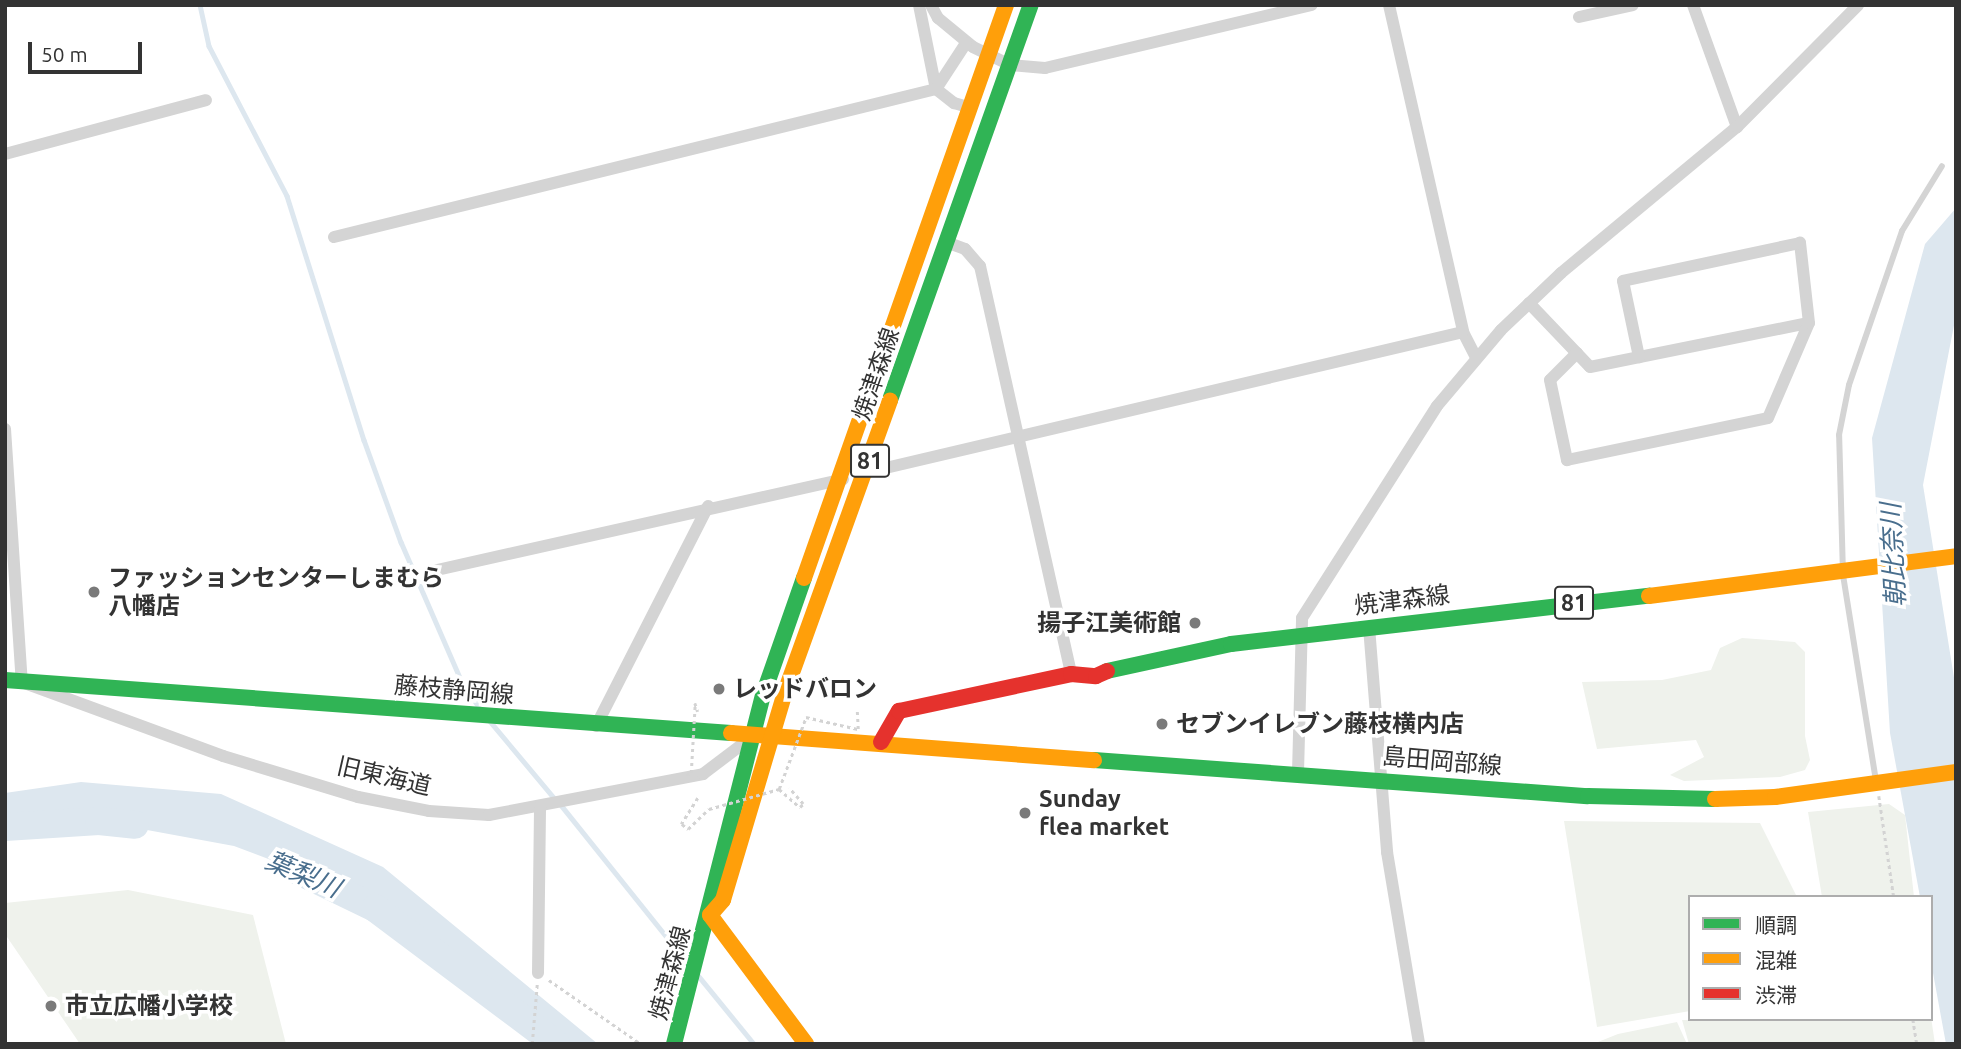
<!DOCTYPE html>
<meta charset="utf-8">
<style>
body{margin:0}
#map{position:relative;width:1961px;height:1049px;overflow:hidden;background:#fff;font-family:Ubuntu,"Noto Sans JP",sans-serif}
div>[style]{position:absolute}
.green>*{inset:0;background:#eff2ec}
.water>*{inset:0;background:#dde7ef}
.stream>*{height:4.5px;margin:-2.25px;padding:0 2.25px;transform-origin:2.25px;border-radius:2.25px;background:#dde7ef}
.river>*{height:28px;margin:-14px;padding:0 14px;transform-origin:14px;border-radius:14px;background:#dde7ef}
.path>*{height:2.5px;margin-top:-1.25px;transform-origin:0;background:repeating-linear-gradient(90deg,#d3d3d3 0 3.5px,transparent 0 7px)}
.lane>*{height:6px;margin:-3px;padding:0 3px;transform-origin:3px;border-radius:3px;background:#d4d4d4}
.street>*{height:12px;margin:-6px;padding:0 6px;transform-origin:6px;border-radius:6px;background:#d4d4d4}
.fast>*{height:16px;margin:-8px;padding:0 8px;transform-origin:8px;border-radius:8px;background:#30b455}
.slow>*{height:16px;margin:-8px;padding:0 8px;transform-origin:8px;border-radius:8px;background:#ff9f0a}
.jam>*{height:16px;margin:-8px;padding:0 8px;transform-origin:8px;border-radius:8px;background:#e5322d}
.path-bridge>*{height:2.5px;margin-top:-1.25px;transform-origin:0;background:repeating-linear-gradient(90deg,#d3d3d3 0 3.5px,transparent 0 7px)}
.dots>*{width:19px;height:19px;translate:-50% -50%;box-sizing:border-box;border:4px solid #fff;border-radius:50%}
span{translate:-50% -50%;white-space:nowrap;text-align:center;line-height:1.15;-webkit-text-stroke:7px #fff;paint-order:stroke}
.shield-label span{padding:2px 5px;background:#fff;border:2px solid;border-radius:5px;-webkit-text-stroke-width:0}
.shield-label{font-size:23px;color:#333;font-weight:700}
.street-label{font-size:24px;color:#333}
.poi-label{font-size:24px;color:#333;font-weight:700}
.left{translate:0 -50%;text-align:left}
.right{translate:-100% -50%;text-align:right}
.water-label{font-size:26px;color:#496e8d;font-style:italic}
.frame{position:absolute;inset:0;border:7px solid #333;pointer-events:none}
.legend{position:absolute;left:1688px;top:895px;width:245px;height:126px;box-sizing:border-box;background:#fff;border:2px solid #adadad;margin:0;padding:9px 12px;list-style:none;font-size:21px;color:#333}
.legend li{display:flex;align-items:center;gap:14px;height:35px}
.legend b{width:35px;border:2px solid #adadad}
.scale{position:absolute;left:28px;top:42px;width:114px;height:32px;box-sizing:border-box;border:4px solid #333;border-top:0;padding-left:9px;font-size:21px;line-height:24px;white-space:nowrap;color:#333;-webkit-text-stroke:5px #fff;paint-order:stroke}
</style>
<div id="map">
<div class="green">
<div style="clip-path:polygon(1742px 638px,1795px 642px,1805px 652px,1805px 736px,1810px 760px,1805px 770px,1780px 777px,1684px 781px,1670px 775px,1704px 757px,1696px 740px,1597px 749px,1582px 682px,1662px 680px,1711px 670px,1720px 648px)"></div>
<div style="clip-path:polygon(1889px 804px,1905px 815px,1914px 897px,1822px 897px,1808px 812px)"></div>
<div style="clip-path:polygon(1564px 821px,1760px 823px,1797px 897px,1690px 897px,1690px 1011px,1597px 1027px)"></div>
<div style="clip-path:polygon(128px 890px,253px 915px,286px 1044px,80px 1044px,5px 934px,5px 903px)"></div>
<div style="clip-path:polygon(1931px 1017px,1935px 1044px,1689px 1044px,1682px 1020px)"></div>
<div style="clip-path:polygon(1677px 1022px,1687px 1044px,1593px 1044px,1618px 1034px)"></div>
</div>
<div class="water">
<div style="clip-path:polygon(1956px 208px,1956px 315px,1923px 485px,1956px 690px,1956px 1044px,1946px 1044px,1931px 962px,1931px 897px,1920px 897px,1890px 733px,1872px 438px,1925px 244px)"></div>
<div style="clip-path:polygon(81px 782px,221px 794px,383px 867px,598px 1044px,554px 1044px,397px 908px,234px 846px,71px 816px,5px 836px,5px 793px)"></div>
</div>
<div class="stream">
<div style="left:200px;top:5px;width:42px;rotate:77.6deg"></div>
<div style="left:209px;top:46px;width:169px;rotate:62.5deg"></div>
<div style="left:287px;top:196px;width:256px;rotate:72.5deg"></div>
<div style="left:364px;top:440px;width:109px;rotate:70.1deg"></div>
<div style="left:401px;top:542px;width:148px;rotate:66.5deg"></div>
<div style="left:460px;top:678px;width:38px;rotate:57deg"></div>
<div style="left:489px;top:720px;width:103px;rotate:50.1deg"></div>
<div style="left:561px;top:805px;width:205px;rotate:51.3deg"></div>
<div style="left:697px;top:974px;width:90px;rotate:50.8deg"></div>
</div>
<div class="river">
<div style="left:5px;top:827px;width:94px;rotate:-3.7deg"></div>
<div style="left:99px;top:821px;width:36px;rotate:6deg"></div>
<div style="left:288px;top:866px;width:97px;rotate:25.8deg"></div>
<div style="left:375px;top:908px;width:226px;rotate:36.9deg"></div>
</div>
<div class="path">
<div style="left:1879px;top:796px;width:102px;rotate:81.6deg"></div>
<div style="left:549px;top:980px;width:112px;rotate:34.8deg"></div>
<div style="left:1913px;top:1019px;width:25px;rotate:81deg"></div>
<div style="left:532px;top:1044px;width:60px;rotate:-85.2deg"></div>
</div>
<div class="lane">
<div style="left:1876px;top:781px;width:210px;rotate:-99.1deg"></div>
<div style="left:1843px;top:574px;width:139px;rotate:-91.6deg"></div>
<div style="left:1839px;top:435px;width:51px;rotate:-78.7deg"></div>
<div style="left:1849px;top:385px;width:163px;rotate:-71deg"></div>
<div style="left:1902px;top:231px;width:76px;rotate:-58.4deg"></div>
</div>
<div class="street">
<div style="left:919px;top:5px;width:86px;rotate:78.6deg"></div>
<div style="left:936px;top:89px;width:23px;rotate:38deg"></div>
<div style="left:954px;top:103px;width:18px;rotate:16deg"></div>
<div style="left:931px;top:5px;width:15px;rotate:62deg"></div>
<div style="left:938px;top:18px;width:45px;rotate:39.6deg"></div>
<div style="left:973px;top:47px;width:41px;rotate:25.9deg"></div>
<div style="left:1010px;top:65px;width:35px;rotate:5deg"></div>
<div style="left:1045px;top:68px;width:274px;rotate:-13.3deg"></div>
<div style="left:1389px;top:5px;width:335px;rotate:77.2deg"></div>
<div style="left:1463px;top:332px;width:29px;rotate:63deg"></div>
<div style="left:1693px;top:5px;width:130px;rotate:70.2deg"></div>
<div style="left:1579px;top:17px;width:55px;rotate:-12.5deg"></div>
<div style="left:5px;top:154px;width:208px;rotate:-15deg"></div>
<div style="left:334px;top:237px;width:620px;rotate:-13.81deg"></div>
<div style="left:936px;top:89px;width:55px;rotate:-56.9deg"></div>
<div style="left:946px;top:242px;width:20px;rotate:20deg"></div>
<div style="left:965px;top:249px;width:23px;rotate:49deg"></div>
<div style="left:980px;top:266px;width:418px;rotate:77.4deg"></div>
<div style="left:1529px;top:303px;width:88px;rotate:46.4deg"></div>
<div style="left:1590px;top:367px;width:223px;rotate:-11.4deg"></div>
<div style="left:1577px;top:353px;width:38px;rotate:135deg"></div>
<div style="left:1550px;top:380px;width:82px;rotate:78deg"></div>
<div style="left:1567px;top:460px;width:205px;rotate:-11.8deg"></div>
<div style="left:1768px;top:418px;width:103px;rotate:-66.7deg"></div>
<div style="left:1809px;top:323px;width:81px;rotate:-96.4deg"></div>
<div style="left:1800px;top:243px;width:181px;rotate:167.9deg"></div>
<div style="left:1623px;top:281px;width:78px;rotate:78.1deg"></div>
<div style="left:5px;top:429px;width:254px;rotate:86.2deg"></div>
<div style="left:22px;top:682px;width:214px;rotate:20.2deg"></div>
<div style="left:223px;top:756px;width:141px;rotate:16.9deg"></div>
<div style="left:358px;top:797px;width:72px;rotate:11.2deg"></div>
<div style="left:429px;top:811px;width:60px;rotate:3.8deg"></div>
<div style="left:489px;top:815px;width:218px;rotate:-10.8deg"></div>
<div style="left:703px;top:774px;width:63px;rotate:-37.2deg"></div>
<div style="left:860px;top:474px;width:619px;rotate:-13.25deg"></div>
<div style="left:437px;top:570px;width:416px;rotate:-12.6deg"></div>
<div style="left:1369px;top:627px;width:226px;rotate:85.4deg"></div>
<div style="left:1387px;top:852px;width:195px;rotate:80.5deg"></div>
<div style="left:596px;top:726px;width:247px;rotate:-63deg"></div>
<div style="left:1298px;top:773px;width:155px;rotate:-88.5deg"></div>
<div style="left:1302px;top:618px;width:251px;rotate:-57.5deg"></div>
<div style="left:1437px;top:406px;width:99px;rotate:-49.9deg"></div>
<div style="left:1501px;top:330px;width:83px;rotate:-43.5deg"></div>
<div style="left:1561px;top:273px;width:229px;rotate:-39.7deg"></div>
<div style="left:1737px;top:127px;width:172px;rotate:-45.2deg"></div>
<div style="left:538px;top:973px;width:167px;rotate:-89.3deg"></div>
</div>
<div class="fast">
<div style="left:890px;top:400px;width:419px;rotate:-70.4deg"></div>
<div style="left:1107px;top:671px;width:127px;rotate:-12.3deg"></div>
<div style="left:1231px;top:644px;width:421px;rotate:-6.6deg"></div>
<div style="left:5px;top:680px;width:728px;rotate:4.18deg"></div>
<div style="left:1094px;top:760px;width:495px;rotate:4.2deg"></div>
<div style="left:1588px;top:796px;width:127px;rotate:1.4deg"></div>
<div style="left:674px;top:1044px;width:360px;rotate:-75.7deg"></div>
<div style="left:763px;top:695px;width:124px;rotate:-70.7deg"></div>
</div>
<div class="slow">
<div style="left:804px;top:578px;width:608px;rotate:-70.58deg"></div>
<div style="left:1649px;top:596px;width:310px;rotate:-7.4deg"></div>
<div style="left:731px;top:733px;width:364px;rotate:4.3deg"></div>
<div style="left:1715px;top:799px;width:60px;rotate:-1.9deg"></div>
<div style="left:1775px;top:797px;width:183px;rotate:-7.9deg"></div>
<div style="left:710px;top:915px;width:161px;rotate:53.3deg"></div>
<div style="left:710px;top:915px;width:20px;rotate:-49deg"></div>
<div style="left:723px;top:900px;width:214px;rotate:-73.4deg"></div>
<div style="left:784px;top:695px;width:313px;rotate:-70.2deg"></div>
</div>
<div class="jam">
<div style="left:881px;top:742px;width:36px;rotate:-60deg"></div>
<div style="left:899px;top:711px;width:176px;rotate:-12.1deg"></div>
<div style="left:1071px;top:674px;width:25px;rotate:5deg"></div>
<div style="left:1096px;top:676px;width:12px;rotate:-24deg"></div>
</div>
<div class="path-bridge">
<div style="left:686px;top:775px;width:5px;rotate:-22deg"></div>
<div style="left:691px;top:773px;width:70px;rotate:-86.7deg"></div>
<div style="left:695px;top:703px;width:9px;rotate:72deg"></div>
<div style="left:779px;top:789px;width:77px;rotate:-69.4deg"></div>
<div style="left:806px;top:717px;width:53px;rotate:13deg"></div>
<div style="left:858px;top:729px;width:19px;rotate:-93deg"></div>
<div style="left:698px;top:798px;width:31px;rotate:122deg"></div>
<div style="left:682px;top:824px;width:8px;rotate:40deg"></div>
<div style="left:688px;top:829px;width:29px;rotate:-44deg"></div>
<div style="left:709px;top:809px;width:73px;rotate:-15.9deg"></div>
<div style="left:779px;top:789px;width:28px;rotate:41deg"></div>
<div style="left:800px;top:807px;width:4px;rotate:-45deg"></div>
<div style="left:803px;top:804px;width:21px;rotate:-131deg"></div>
</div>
<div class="dots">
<div style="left:94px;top:592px;background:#7a7a7a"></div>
<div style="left:1195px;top:623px;background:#7a7a7a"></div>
<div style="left:719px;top:689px;background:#7a7a7a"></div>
<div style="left:1162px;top:724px;background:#7a7a7a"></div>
<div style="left:1025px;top:813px;background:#7a7a7a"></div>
<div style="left:51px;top:1006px;background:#7a7a7a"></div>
</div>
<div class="shield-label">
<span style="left:870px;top:461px">81</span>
<span style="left:1574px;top:603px">81</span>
</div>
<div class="street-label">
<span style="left:876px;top:374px;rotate:-71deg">焼津森線</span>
<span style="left:1402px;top:600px;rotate:-7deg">焼津森線</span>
<span style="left:454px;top:690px;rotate:5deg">藤枝静岡線</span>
<span style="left:1442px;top:761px;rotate:5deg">島田岡部線</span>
<span style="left:384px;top:776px;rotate:13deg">旧東海道</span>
<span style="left:670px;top:973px;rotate:-75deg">焼津森線</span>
</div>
<div class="poi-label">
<span class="left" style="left:108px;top:592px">ファッションセンターしまむら<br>八幡店</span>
<span class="right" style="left:1181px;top:623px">揚子江美術館</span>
<span class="left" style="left:733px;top:689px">レッドバロン</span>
<span class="left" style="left:1176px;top:724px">セブンイレブン藤枝横内店</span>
<span class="left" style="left:1039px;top:813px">Sunday<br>flea market</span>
<span class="left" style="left:65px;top:1006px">市立広幡小学校</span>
</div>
<div class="water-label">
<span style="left:1893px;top:555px;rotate:-93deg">朝比奈川</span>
<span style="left:303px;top:874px;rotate:23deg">葉梨川</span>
</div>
<div class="frame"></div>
<ul class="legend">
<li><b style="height:9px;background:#30b455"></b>順調</li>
<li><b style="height:9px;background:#ff9f0a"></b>混雑</li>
<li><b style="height:9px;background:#e5322d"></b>渋滞</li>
</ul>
<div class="scale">50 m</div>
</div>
